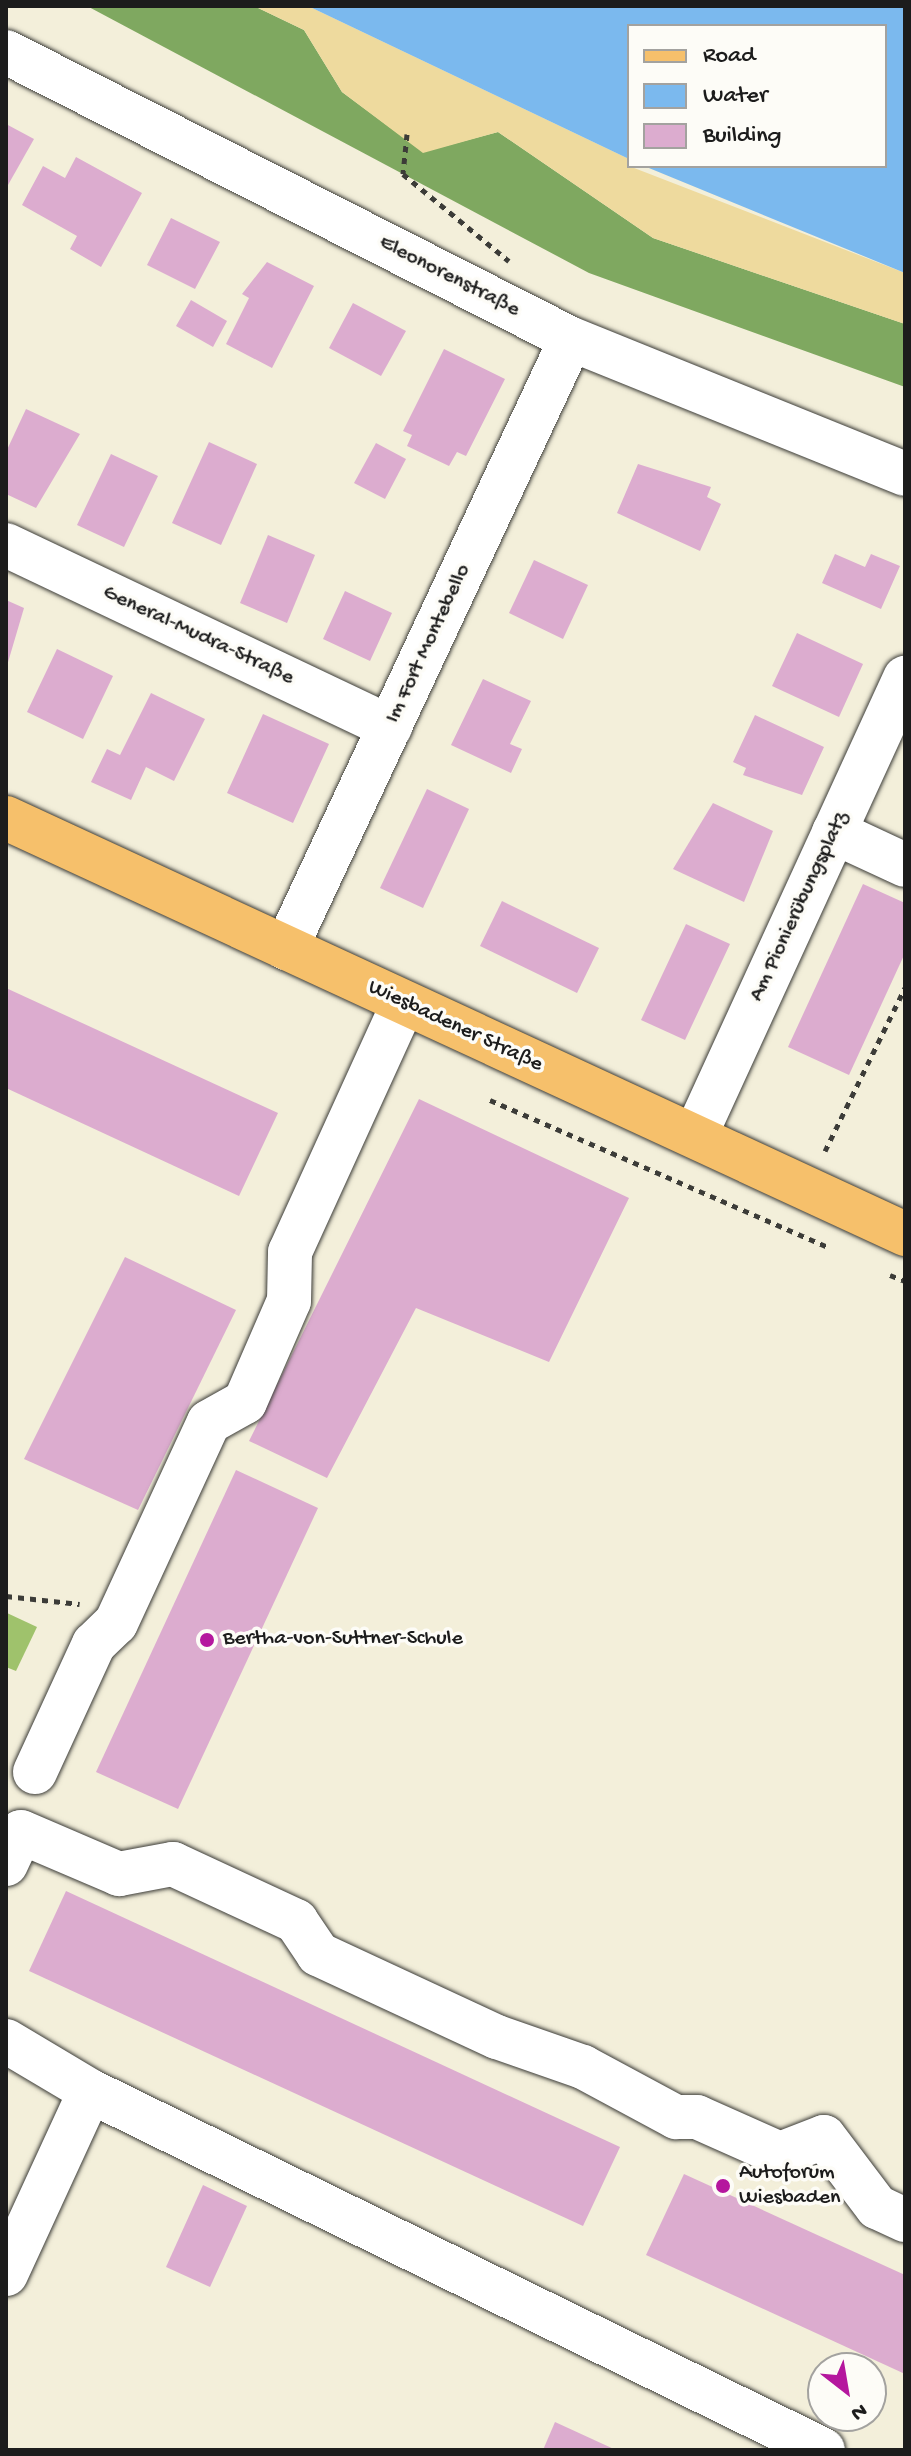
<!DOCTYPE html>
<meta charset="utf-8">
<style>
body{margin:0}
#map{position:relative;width:911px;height:2456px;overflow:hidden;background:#f3efda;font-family:"Gochi Hand",sans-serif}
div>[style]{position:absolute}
.green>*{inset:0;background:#9fc26c}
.forest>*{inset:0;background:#7fa860}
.sand>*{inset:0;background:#eeda9e}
.water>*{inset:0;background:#7bb9ee}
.building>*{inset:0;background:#dcaccf}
.path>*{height:5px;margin-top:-2.5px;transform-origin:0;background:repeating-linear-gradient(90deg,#3c3c38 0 6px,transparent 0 12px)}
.roads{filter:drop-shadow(0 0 2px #3c3c38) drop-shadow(0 0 2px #3c3c38)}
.minor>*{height:44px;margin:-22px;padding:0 22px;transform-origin:22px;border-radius:22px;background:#fff}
.major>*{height:44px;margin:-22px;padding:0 22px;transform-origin:22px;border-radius:22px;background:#f6c06b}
.dots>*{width:22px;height:22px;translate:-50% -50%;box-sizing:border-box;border:4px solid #fdfcf7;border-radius:50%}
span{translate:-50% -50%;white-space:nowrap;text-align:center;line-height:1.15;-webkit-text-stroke:7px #fdfcf7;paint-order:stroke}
.street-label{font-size:22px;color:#1c1c1c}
.poi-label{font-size:22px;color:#1c1c1c}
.left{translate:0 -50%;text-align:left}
.frame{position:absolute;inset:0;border:8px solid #1c1c1c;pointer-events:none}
.legend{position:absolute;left:627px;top:24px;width:260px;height:144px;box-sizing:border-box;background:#fdfcf7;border:2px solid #a3a29f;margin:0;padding:10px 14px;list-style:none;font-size:24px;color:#1c1c1c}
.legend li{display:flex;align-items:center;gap:16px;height:40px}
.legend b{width:40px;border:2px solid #a3a29f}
.north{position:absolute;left:807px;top:2352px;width:80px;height:80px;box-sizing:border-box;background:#fdfcf7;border:2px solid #a3a29f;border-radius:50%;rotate:149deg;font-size:22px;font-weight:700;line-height:32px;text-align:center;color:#1c1c1c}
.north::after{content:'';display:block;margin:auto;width:28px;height:36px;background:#b5179e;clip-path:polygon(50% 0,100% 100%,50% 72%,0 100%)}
</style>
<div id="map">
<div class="green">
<div style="clip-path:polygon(7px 1613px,37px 1627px,16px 1671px,6px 1667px)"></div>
</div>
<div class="forest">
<div style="clip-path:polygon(87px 6px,254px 6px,304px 30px,342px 92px,423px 152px,498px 132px,653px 238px,905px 324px,905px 387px,589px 273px)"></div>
</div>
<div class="sand">
<div style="clip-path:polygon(254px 6px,308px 6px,629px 159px,629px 166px,905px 273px,905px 324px,653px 238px,498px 132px,423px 153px,342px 92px,304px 30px)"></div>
</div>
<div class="water">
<div style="clip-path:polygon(308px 6px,905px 6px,905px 273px,644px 166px,885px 166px,885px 26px,629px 26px,629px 159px)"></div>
</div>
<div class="building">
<div style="clip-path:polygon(6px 124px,34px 139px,8px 185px,6px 183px)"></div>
<div style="clip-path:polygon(76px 157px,142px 193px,101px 267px,70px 249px,77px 236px,22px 205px,43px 166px,65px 178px)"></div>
<div style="clip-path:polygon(171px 218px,220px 242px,195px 289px,147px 265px)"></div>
<div style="clip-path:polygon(267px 262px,314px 286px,272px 368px,226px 344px,249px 298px,242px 294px)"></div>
<div style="clip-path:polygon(191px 300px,227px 321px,213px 347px,176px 326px)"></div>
<div style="clip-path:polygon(353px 303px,406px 331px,381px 376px,329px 348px)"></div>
<div style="clip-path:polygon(444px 349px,505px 379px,466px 456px,457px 452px,449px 466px,407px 446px,412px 435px,403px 431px)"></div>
<div style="clip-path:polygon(26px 409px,80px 434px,36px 508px,6px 494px,6px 452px)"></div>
<div style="clip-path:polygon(209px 442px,257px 464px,221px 545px,172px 523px)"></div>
<div style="clip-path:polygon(376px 443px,406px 459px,385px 499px,354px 483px)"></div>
<div style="clip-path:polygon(111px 454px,158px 476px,124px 547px,77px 525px)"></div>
<div style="clip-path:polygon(638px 464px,711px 487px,707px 497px,721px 504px,700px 551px,617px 513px)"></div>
<div style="clip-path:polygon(268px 535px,315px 555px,287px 623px,240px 603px)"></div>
<div style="clip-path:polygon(835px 554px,865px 567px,871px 554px,900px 566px,881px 609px,822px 583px)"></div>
<div style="clip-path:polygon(534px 560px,588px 585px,563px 639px,509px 613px)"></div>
<div style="clip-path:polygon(345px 591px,392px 613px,370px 661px,323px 639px)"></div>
<div style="clip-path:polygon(6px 600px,24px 608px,6px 669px)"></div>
<div style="clip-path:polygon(797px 633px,863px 664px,839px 717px,772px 686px)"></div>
<div style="clip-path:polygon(57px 649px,113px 676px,83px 739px,27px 712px)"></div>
<div style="clip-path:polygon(483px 679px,531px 701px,510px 744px,522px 749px,511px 773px,451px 745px)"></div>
<div style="clip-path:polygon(151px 693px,205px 719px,174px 781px,146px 767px,131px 800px,91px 782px,107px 749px,120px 755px)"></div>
<div style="clip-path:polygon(263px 714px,329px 744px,293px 823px,227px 793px)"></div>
<div style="clip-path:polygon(755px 715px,824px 747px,802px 795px,743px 775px,746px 768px,733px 762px)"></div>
<div style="clip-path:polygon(427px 789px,469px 809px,423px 908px,380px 888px)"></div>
<div style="clip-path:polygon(713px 803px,773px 831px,744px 902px,673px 869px)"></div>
<div style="clip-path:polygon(863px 884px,905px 903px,905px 953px,849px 1075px,788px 1047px)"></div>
<div style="clip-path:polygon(502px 901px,599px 948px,577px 993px,480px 946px)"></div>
<div style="clip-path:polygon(686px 924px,730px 944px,685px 1040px,641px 1020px)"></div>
<div style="clip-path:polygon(6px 988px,278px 1113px,239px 1196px,6px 1088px)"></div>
<div style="clip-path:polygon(419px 1099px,629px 1198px,549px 1362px,416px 1308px,327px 1478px,249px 1441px)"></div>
<div style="clip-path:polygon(125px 1257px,236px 1310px,138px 1510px,24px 1459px)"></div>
<div style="clip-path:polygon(236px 1470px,318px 1508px,178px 1809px,96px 1772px)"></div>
<div style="clip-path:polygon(66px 1891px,620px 2147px,583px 2226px,29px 1971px)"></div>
<div style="clip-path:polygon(684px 2174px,905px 2275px,905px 2374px,646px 2255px)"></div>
<div style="clip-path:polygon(203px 2185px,247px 2206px,210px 2287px,166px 2267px)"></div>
<div style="clip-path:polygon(555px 2422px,616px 2450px,543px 2450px)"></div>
</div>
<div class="path">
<div style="left:407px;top:134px;width:40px;rotate:95.7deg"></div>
<div style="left:403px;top:174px;width:137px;rotate:39.4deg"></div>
<div style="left:490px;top:1100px;width:371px;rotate:23.5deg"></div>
<div style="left:825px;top:1151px;width:182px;rotate:-63.9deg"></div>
<div style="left:890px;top:1275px;width:16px;rotate:22deg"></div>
<div style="left:6px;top:1596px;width:74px;rotate:6.2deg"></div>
</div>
<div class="roads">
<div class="minor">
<div style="left:6px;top:52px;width:634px;rotate:26.93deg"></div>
<div style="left:571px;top:339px;width:360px;rotate:22deg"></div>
<div style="left:6px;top:545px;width:425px;rotate:25.4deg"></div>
<div style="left:834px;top:832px;width:78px;rotate:24.9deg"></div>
<div style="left:286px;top:948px;width:672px;rotate:-64.92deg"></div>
<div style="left:695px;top:1136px;width:504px;rotate:-65.37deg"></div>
<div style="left:35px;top:1772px;width:141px;rotate:-65.3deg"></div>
<div style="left:94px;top:1644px;width:30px;rotate:-44deg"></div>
<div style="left:116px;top:1623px;width:221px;rotate:-65.2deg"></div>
<div style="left:209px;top:1422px;width:41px;rotate:-29.1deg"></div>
<div style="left:245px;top:1402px;width:110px;rotate:-66.5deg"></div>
<div style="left:289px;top:1301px;width:49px;rotate:-88.8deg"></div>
<div style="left:290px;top:1252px;width:273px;rotate:-65.5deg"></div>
<div style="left:6px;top:1864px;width:35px;rotate:-65deg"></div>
<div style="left:21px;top:1832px;width:107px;rotate:23.2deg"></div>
<div style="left:119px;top:1874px;width:55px;rotate:-10.5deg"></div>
<div style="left:173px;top:1864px;width:136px;rotate:24.9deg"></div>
<div style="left:296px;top:1921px;width:40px;rotate:56deg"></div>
<div style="left:318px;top:1954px;width:197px;rotate:24.9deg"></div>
<div style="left:497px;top:2037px;width:91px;rotate:19.2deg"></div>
<div style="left:583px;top:2067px;width:106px;rotate:28.3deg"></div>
<div style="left:676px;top:2117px;width:21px"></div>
<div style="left:697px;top:2117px;width:91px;rotate:24deg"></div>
<div style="left:780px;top:2154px;width:47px;rotate:-21.1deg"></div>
<div style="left:824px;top:2137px;width:88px;rotate:52.9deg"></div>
<div style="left:877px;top:2207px;width:31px;rotate:25deg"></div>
<div style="left:6px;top:2041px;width:98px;rotate:30.8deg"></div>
<div style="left:6px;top:2274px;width:201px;rotate:-65.3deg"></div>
<div style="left:90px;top:2091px;width:816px;rotate:26.09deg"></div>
</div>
<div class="major">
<div style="left:6px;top:818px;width:991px;rotate:24.83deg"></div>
</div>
</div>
<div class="dots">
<div style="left:207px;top:1640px;background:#b5179e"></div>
<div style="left:723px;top:2186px;background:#b5179e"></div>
</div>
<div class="street-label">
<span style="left:449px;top:277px;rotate:27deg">Eleonorenstraße</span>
<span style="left:198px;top:636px;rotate:25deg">General-Mudra-Straße</span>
<span style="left:429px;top:644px;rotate:-65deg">Im Fort Montebello</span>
<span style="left:800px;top:907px;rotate:-65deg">Am Pionierübungsplatz</span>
<span style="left:455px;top:1027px;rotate:25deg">Wiesbadener Straße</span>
</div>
<div class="poi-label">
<span class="left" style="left:223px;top:1640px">Bertha-von-Suttner-Schule</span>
<span class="left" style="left:739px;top:2186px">Autoforum<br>Wiesbaden</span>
</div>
<div class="frame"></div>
<ul class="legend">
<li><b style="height:10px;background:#f6c06b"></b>Road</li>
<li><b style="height:22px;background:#7bb9ee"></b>Water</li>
<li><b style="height:22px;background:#dcaccf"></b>Building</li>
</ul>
<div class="north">N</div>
</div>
